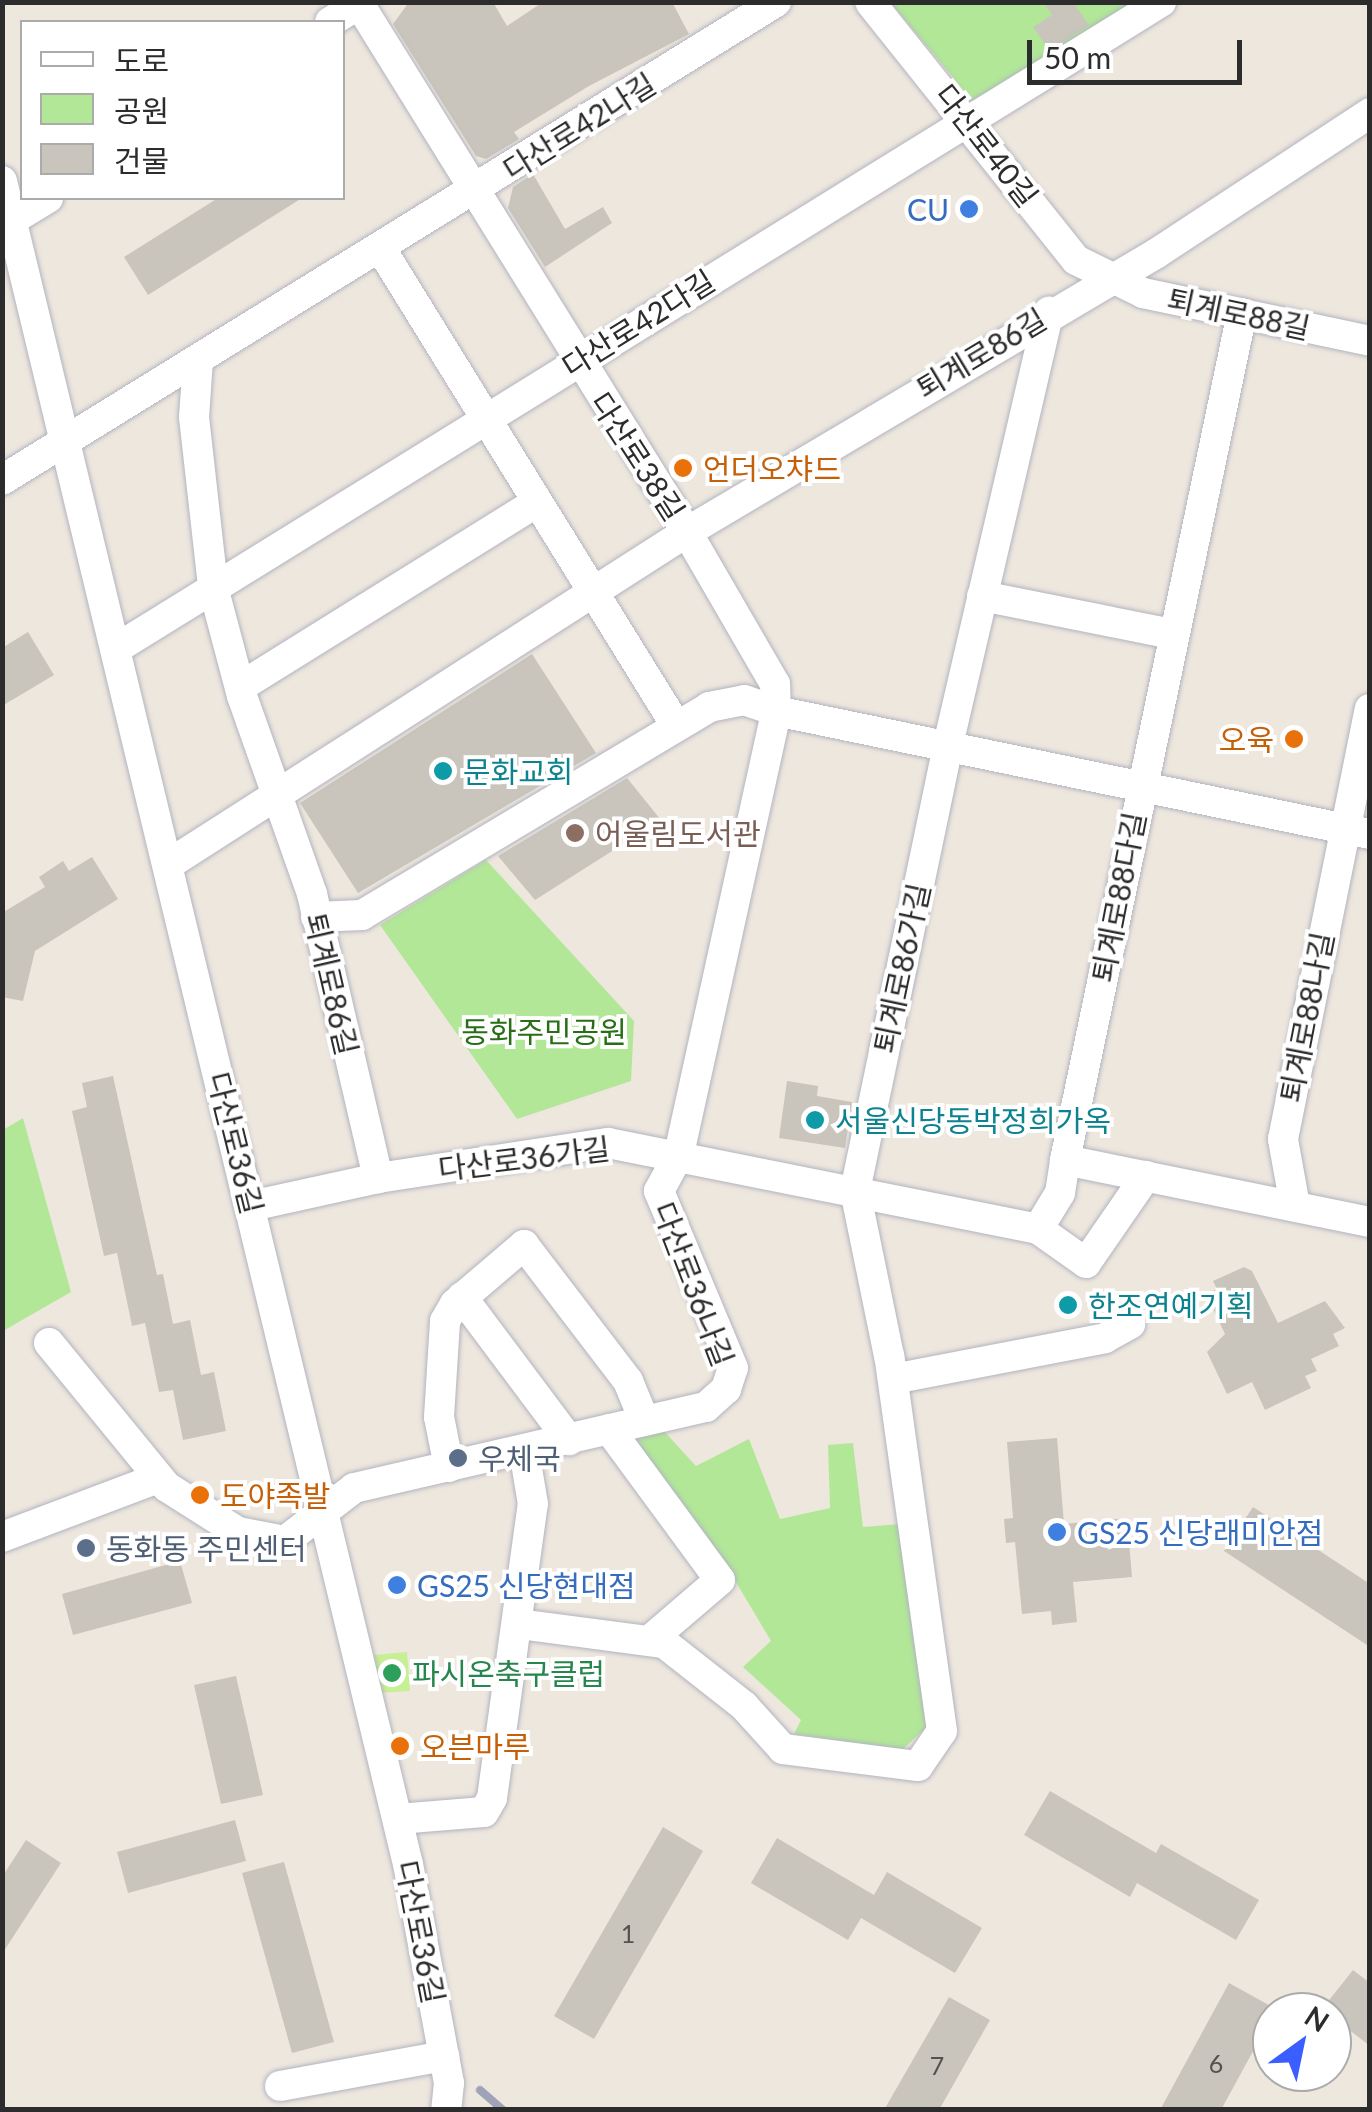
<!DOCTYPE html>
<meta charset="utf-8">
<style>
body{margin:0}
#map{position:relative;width:1372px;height:2112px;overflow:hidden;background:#eee7de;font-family:Lato,"Noto Sans KR",sans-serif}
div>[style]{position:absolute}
.green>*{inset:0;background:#b2e798}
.pitch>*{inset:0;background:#c7ef93}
.building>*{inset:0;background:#c9c5bc}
.roads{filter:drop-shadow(0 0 2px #b2b4c0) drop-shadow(0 0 2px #b2b4c0)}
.minor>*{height:30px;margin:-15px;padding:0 15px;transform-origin:15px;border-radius:15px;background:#fff}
.rail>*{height:8px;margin:-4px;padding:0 4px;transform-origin:4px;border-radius:4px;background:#a0a3b7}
.dots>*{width:28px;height:28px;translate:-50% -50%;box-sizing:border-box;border:5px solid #fff;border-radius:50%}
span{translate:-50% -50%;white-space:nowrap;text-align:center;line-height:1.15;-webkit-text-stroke:8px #fff;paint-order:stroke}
.number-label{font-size:25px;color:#535250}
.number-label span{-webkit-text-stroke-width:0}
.street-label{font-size:30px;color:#2c2c2c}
.shop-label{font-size:30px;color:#366cbe}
.right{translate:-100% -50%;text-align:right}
.left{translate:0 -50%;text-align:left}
.food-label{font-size:30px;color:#c56008}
.culture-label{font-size:30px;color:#0d838f}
.education-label{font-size:30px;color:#785e54}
.park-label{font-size:30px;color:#286e17}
.service-label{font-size:30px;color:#4e5e75}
.leisure-label{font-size:30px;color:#27864d}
.frame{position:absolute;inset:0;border:5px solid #2c2c2c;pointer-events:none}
.legend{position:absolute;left:20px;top:20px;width:325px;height:180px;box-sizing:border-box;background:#fff;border:2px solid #ababab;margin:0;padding:12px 18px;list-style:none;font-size:30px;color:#2c2c2c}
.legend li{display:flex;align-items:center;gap:20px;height:50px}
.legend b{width:50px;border:2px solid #ababab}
.north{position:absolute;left:1252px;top:1992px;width:100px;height:100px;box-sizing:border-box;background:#fff;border:2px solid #ababab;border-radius:50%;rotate:33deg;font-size:28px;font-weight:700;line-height:40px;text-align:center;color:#2c2c2c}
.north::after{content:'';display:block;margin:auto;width:35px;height:45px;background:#3a5eff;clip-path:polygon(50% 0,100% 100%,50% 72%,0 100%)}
.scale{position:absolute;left:1027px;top:40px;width:215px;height:45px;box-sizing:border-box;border:5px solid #2c2c2c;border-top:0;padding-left:12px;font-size:30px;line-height:35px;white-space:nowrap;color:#2c2c2c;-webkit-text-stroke:8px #fff;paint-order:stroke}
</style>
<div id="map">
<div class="green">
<div style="clip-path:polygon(891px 3px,1137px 3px,976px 105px)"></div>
<div style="clip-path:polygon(486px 860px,634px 1021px,631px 1081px,517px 1119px,380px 925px)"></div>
<div style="clip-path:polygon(23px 1118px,71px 1292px,3px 1331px,3px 1130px)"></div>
<div style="clip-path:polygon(662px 1429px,696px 1466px,749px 1439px,780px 1519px,830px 1508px,828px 1445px,853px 1443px,863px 1527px,901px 1524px,930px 1724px,902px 1750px,794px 1734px,801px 1720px,743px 1667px,771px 1641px,730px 1572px,631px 1435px)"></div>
</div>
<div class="pitch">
<div style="clip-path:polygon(407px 1652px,410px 1691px,377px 1693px,374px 1655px)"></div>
</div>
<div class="building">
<div style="clip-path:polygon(409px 2px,493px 2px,507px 26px,543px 2px,672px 2px,689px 34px,589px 86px,514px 132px,519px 139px,486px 159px,476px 156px,393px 24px)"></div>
<div style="clip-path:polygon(1043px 2px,1073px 2px,1089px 25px,1049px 50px,1033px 27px,1052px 15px)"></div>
<div style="clip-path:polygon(533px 174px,565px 229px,603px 207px,612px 223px,545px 267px,508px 208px,513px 187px)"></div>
<div style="clip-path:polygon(218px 198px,302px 198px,148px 295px,124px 257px)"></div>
<div style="clip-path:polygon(28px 632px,54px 675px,2px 706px,2px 648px)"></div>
<div style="clip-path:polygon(532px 654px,596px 753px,358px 893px,300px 803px)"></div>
<div style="clip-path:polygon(627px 778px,661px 820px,535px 900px,498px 856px)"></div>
<div style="clip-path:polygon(92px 857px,118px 899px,35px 951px,23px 1001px,2px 997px,2px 913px,45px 887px,39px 877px,63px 861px,69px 871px)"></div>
<div style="clip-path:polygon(113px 1076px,157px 1275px,163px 1274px,173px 1324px,190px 1320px,201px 1375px,214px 1372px,226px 1431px,183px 1440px,173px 1390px,159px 1392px,145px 1323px,132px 1326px,117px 1253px,104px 1256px,72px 1111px,87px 1107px,82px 1083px)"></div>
<div style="clip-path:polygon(787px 1081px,818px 1086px,817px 1096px,852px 1102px,845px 1148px,779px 1138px)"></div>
<div style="clip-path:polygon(1244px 1267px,1252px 1271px,1278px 1323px,1325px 1301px,1345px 1328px,1333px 1334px,1339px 1346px,1311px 1359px,1317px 1371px,1305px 1376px,1311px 1388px,1265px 1410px,1252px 1382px,1227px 1394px,1207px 1352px,1225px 1334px,1206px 1294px,1217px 1289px,1213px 1281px)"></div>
<div style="clip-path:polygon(1057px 1438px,1064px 1524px,1127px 1518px,1132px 1577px,1073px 1582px,1077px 1622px,1052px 1625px,1051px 1611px,1022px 1614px,1015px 1542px,1006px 1543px,1004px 1519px,1013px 1518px,1007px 1442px)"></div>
<div style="clip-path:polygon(1253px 1507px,1370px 1584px,1370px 1647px,1224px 1551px)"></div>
<div style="clip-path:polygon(180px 1561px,192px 1603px,73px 1635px,62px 1594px)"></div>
<div style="clip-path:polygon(236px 1676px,263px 1795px,221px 1804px,194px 1685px)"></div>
<div style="clip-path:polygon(1050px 1791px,1156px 1853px,1161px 1844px,1259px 1900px,1236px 1940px,1137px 1883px,1130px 1897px,1024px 1835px)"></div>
<div style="clip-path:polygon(235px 1820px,246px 1861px,128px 1893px,117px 1852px)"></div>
<div style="clip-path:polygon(663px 1827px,703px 1851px,594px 2039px,554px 2016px)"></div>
<div style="clip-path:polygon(777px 1838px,874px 1895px,887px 1872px,982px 1928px,955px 1973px,861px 1918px,848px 1940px,751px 1883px)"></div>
<div style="clip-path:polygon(26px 1840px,61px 1863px,2px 1954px,2px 1877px)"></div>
<div style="clip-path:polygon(284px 1862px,334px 2042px,292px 2053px,242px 1873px)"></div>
<div style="clip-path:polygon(1353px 1970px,1370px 1983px,1370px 2046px,1322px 2009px)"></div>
<div style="clip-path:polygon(1229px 1983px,1276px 2009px,1221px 2110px,1160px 2110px)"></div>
<div style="clip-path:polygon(949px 1997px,990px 2020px,939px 2110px,884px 2110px)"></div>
</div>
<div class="roads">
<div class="minor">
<div style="left:870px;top:2px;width:330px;rotate:51.4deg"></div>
<div style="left:1076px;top:260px;width:75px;rotate:26.2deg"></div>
<div style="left:1143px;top:293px;width:232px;rotate:11.9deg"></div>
<div style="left:330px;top:22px;width:38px;rotate:-32deg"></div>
<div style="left:2px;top:181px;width:1731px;rotate:76.44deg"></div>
<div style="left:408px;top:1864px;width:223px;rotate:79.4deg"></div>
<div style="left:449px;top:2083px;width:27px;rotate:96deg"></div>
<div style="left:2px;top:226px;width:54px;rotate:-31.3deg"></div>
<div style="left:381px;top:249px;width:559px;rotate:58.24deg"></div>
<div style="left:198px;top:360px;width:57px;rotate:94deg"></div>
<div style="left:194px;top:417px;width:171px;rotate:83.6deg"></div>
<div style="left:213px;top:587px;width:113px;rotate:75.1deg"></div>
<div style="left:242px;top:696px;width:210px;rotate:70.5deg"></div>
<div style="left:312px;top:894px;width:292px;rotate:76.9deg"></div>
<div style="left:2px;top:480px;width:910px;rotate:-31.7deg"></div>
<div style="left:982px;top:596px;width:195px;rotate:11.3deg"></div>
<div style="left:117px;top:648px;width:1228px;rotate:-31.75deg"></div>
<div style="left:240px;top:687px;width:349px;rotate:-31.9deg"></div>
<div style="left:169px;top:864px;width:615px;rotate:-32.66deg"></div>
<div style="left:687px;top:532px;width:547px;rotate:-30.69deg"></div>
<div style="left:1157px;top:253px;width:255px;rotate:-33.3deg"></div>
<div style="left:316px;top:917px;width:46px;rotate:-2.5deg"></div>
<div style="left:362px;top:915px;width:405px;rotate:-30.9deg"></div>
<div style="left:709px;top:707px;width:36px;rotate:-11deg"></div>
<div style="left:744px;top:700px;width:34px;rotate:19deg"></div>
<div style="left:776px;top:711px;width:27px;rotate:-92deg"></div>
<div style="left:775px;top:684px;width:176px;rotate:-120.1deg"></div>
<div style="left:687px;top:532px;width:624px;rotate:-121.83deg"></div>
<div style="left:1065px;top:1160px;width:865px;rotate:-78.2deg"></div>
<div style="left:855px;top:1191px;width:456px;rotate:-78.2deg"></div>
<div style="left:948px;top:745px;width:445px;rotate:-76.9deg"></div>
<div style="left:251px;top:1206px;width:130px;rotate:-12.4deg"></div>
<div style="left:378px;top:1178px;width:233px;rotate:-8.7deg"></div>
<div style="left:608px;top:1143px;width:439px;rotate:11.3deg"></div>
<div style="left:1038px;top:1229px;width:59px;rotate:35.3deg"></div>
<div style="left:1086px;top:1263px;width:106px;rotate:-55.4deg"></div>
<div style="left:1295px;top:1206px;width:68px;rotate:-100.2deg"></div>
<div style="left:1283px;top:1139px;width:439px;rotate:-78.6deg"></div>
<div style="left:1038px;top:1229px;width:42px;rotate:-58.6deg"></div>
<div style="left:1060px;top:1193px;width:33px;rotate:-81deg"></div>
<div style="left:1065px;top:1160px;width:311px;rotate:11.5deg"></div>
<div style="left:462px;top:1297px;width:179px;rotate:53.2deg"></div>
<div style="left:49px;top:1343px;width:186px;rotate:50.7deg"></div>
<div style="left:167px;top:1487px;width:84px;rotate:32.4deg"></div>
<div style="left:238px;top:1532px;width:48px;rotate:10.8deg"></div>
<div style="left:285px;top:1541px;width:87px;rotate:-37.5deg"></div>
<div style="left:354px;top:1488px;width:361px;rotate:-13deg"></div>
<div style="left:706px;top:1407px;width:27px;rotate:-42deg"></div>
<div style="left:726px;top:1389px;width:22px;rotate:-72deg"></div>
<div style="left:733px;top:1368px;width:192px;rotate:-112.7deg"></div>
<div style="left:659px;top:1191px;width:42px;rotate:-61.6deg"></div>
<div style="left:679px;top:1154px;width:453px;rotate:-77.6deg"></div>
<div style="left:776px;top:711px;width:607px;rotate:11.7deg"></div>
<div style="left:893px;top:1379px;width:216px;rotate:-10.9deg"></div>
<div style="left:1105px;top:1338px;width:29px;rotate:-29deg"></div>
<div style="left:609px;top:1429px;width:187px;rotate:53.7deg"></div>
<div style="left:720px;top:1580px;width:92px;rotate:139.4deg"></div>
<div style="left:449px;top:1467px;width:51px;rotate:-101.3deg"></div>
<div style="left:439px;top:1417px;width:96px;rotate:-86.4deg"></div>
<div style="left:445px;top:1321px;width:20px;rotate:-60deg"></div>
<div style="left:455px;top:1304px;width:91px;rotate:-40.5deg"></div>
<div style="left:524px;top:1245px;width:171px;rotate:52.6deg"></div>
<div style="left:628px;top:1381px;width:42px;rotate:67.7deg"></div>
<div style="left:2px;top:1537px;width:167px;rotate:-20.7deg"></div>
<div style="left:519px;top:1624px;width:146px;rotate:7.5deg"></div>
<div style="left:664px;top:1643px;width:102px;rotate:38.2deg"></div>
<div style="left:744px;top:1706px;width:58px;rotate:47.8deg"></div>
<div style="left:783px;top:1749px;width:136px;rotate:7.2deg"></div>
<div style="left:918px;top:1766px;width:42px;rotate:-55.6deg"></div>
<div style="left:942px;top:1731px;width:379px;rotate:-98deg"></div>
<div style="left:889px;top:1356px;width:168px;rotate:-101.6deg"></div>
<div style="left:398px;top:1819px;width:86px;rotate:-4.7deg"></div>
<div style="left:484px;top:1812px;width:16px;rotate:-60deg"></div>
<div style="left:492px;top:1798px;width:297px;rotate:-82.1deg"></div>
<div style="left:533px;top:1504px;width:54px;rotate:-99.6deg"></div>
<div style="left:280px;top:2086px;width:167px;rotate:-10.4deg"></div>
</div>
</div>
<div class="rail">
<div style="left:480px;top:2090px;width:30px;rotate:41deg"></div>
</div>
<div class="dots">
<div style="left:969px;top:209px;background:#3f7fe0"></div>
<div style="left:683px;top:468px;background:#e8710a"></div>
<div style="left:1294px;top:739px;background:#e8710a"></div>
<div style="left:443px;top:771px;background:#0f9aa8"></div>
<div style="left:575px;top:833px;background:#8d6e63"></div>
<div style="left:815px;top:1120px;background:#0f9aa8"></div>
<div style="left:1068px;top:1305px;background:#0f9aa8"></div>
<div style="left:458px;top:1458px;background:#5c6f8a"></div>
<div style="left:200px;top:1495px;background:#e8710a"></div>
<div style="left:1057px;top:1532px;background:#3f7fe0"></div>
<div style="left:86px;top:1548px;background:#5c6f8a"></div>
<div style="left:397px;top:1585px;background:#3f7fe0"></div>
<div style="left:392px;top:1673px;background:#2e9e5b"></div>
<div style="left:400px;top:1746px;background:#e8710a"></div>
</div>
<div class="number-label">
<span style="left:628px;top:1933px">1</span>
<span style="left:1216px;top:2063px">6</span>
<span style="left:937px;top:2065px">7</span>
</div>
<div class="street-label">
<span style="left:579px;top:126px;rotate:-32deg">다산로42나길</span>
<span style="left:987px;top:145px;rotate:52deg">다산로40길</span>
<span style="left:1239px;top:313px;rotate:12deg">퇴계로88길</span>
<span style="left:638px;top:323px;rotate:-32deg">다산로42다길</span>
<span style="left:981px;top:353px;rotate:-31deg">퇴계로86길</span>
<span style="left:638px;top:456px;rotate:57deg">다산로38길</span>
<span style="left:1118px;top:897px;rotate:-79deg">퇴계로88다길</span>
<span style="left:901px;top:968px;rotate:-78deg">퇴계로86가길</span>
<span style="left:332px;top:984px;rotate:77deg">퇴계로86길</span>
<span style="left:1306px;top:1017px;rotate:-79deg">퇴계로88나길</span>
<span style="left:236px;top:1143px;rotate:76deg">다산로36길</span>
<span style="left:524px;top:1158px;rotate:-7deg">다산로36가길</span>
<span style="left:694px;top:1284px;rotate:69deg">다산로36나길</span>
<span style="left:421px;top:1932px;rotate:79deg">다산로36길</span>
</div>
<div class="shop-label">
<span class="right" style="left:949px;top:209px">CU</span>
<span class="left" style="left:1077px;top:1532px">GS25 신당래미안점</span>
<span class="left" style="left:417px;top:1585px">GS25 신당현대점</span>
</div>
<div class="food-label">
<span class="left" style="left:703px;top:468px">언더오챠드</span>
<span class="right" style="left:1274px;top:739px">오육</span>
<span class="left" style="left:220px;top:1495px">도야족발</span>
<span class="left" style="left:420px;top:1746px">오븐마루</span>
</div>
<div class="culture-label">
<span class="left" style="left:463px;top:771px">문화교회</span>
<span class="left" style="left:835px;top:1120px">서울신당동박정희가옥</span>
<span class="left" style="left:1088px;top:1305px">한조연예기획</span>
</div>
<div class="education-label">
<span class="left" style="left:595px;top:833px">어울림도서관</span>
</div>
<div class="park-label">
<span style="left:544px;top:1031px">동화주민공원</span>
</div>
<div class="service-label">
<span class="left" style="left:478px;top:1458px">우체국</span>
<span class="left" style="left:106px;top:1548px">동화동 주민센터</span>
</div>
<div class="leisure-label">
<span class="left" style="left:412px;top:1673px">파시온축구클럽</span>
</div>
<div class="frame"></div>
<ul class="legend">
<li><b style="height:12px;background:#fff"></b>도로</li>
<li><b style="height:28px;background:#b2e798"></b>공원</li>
<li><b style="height:28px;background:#c9c5bc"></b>건물</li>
</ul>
<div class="north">N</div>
<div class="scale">50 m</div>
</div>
